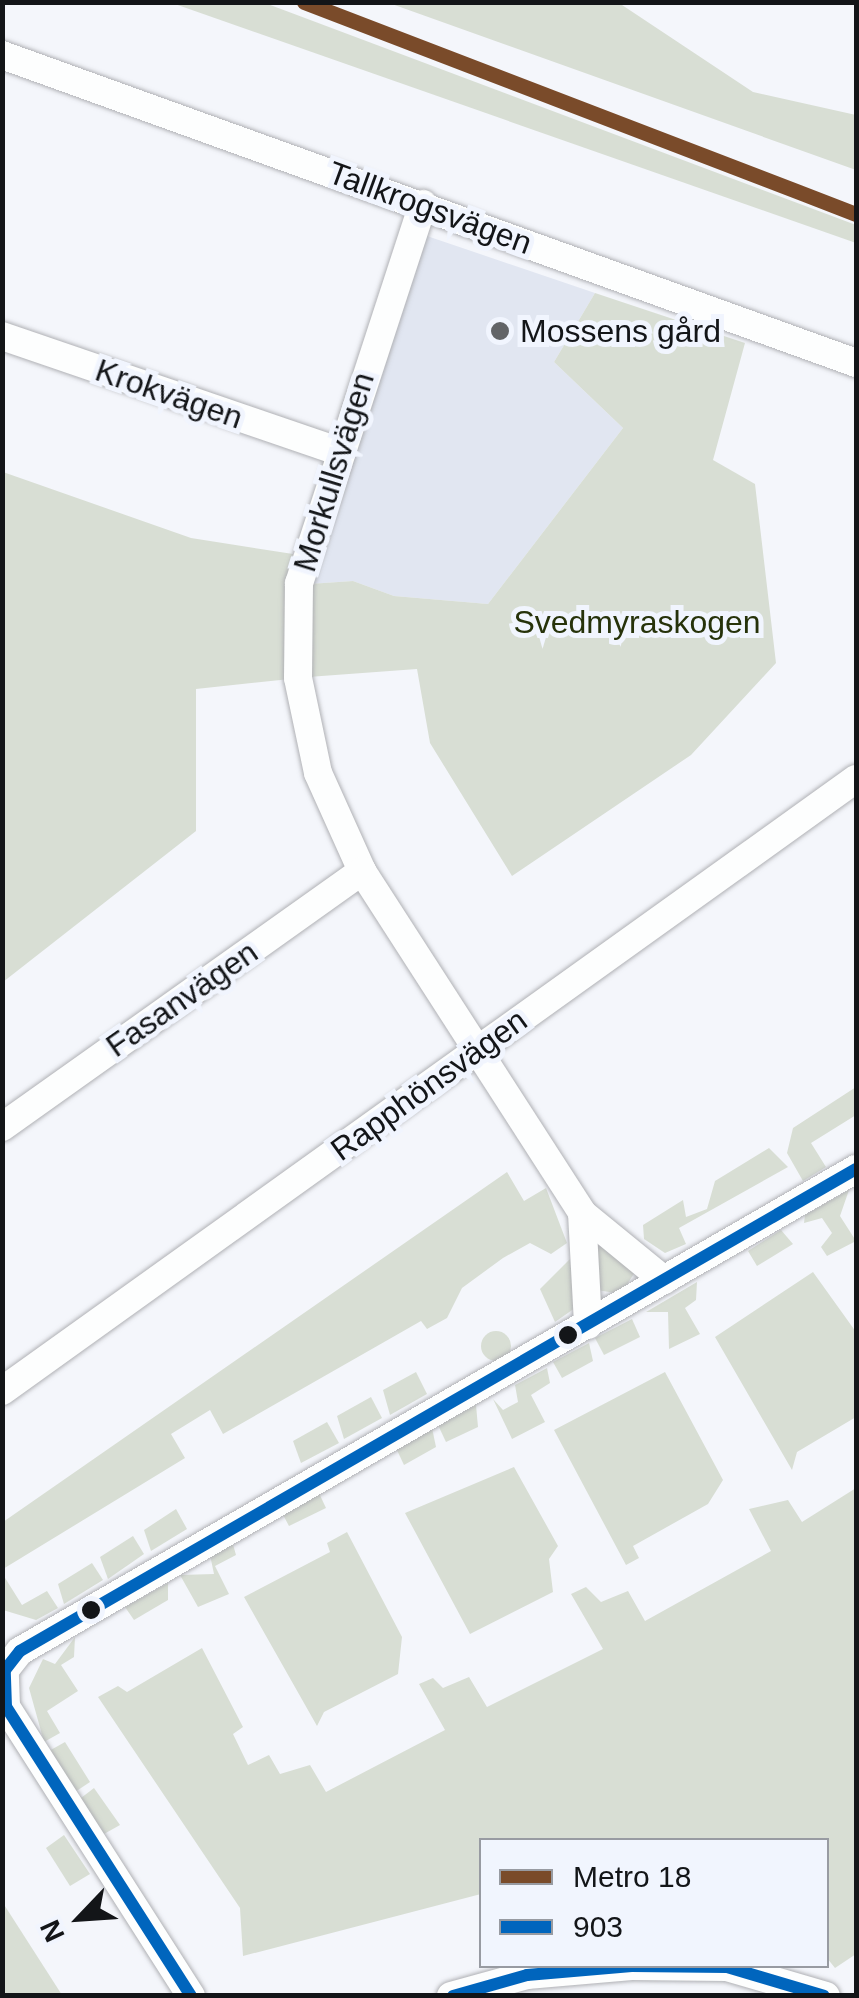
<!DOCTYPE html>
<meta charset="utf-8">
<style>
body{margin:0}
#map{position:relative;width:859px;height:1998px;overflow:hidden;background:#f4f6fb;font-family:Arial,sans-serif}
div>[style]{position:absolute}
.built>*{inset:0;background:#e1e6f1}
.green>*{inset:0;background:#d8ded4}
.round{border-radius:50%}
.roads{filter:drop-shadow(0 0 2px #b0b1b5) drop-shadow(0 0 2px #b0b1b5)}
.minor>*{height:28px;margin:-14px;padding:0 14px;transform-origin:14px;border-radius:14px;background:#fdfefe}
.bus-1>*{height:12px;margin:-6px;padding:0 6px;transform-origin:6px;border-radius:6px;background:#0065bd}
.metro-1>*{height:15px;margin:-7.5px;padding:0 7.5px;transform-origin:7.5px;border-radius:7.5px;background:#7a4b2a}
.dots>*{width:28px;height:28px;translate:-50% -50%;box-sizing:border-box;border:5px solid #f1f5fe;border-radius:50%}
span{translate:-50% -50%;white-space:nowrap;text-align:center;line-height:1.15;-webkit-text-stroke:10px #f1f5fe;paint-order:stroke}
.street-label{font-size:32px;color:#131518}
.poi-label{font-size:32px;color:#131518}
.left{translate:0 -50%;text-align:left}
.park-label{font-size:32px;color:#26320a}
.frame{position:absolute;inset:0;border:5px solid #131518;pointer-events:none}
.legend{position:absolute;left:479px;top:1838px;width:350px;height:130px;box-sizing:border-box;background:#f1f5fe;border:2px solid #989ba2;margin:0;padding:12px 18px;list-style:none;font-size:30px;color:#131518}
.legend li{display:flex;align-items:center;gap:20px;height:50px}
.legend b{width:50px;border:2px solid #989ba2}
.north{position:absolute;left:30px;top:1868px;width:100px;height:100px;-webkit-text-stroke:8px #f1f5fe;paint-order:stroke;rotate:245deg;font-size:28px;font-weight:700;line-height:40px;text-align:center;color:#131518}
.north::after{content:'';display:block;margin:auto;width:35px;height:45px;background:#131518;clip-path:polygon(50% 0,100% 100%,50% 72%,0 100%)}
</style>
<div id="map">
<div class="built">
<div style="clip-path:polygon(424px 235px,595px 293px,554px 362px,623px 428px,488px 604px,394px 596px,353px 581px,309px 584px)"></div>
</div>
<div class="green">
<div style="clip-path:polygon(172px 3px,265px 3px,856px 225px,856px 243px)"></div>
<div style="clip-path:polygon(389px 3px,619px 3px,753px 92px,856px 115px,856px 170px)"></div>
<div style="clip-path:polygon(595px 293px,745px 343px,713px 460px,755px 484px,776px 663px,691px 755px,512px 876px,430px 743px,417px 669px,308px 677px,309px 584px,353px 581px,394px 596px,488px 604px,623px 428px,554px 362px)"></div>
<div style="clip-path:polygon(3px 472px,191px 538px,293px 554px,290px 679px,196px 689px,196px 831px,3px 982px)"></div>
<div style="clip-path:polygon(856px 1087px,856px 1115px,811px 1143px,826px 1167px,803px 1181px,787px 1153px,793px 1128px)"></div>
<div style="clip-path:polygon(769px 1148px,788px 1167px,679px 1228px,686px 1244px,665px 1253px,644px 1239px,643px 1225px,683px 1200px,686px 1217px,707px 1209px,715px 1181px)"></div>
<div style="clip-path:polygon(507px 1172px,524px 1201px,546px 1188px,567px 1243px,551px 1254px,530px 1243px,503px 1258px,462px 1288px,447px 1318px,427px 1329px,421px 1321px,223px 1434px,210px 1410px,171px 1434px,185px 1458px,3px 1569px,3px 1522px)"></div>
<div style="clip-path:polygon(849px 1190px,840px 1216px,856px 1241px,827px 1256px,821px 1247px,832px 1233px,822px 1218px,804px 1223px,805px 1215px)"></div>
<div style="clip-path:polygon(781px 1230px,793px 1244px,757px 1266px,748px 1251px)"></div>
<div style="clip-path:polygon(594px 1232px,635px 1272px,621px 1294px,597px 1290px)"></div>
<div style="clip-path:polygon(570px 1259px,575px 1308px,555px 1322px,540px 1289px)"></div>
<div style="clip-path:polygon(813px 1272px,856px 1332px,856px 1417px,797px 1452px,792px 1470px,715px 1337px)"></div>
<div style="clip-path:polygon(697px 1282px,696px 1300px,685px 1308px,700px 1334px,669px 1349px,668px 1312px,646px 1312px)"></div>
<div style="clip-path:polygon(632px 1319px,640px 1337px,604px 1355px,595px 1338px)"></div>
<div class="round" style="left:481px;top:1331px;width:30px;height:30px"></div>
<div style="clip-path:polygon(589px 1343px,593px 1361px,562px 1378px,553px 1362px)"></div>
<div style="clip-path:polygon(547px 1368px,550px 1383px,531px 1395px,545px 1422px,512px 1439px,493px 1399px,503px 1410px,518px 1402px,515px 1385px)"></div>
<div style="clip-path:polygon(416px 1372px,427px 1394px,390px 1415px,383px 1390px)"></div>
<div style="clip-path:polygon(665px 1372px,723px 1480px,708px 1504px,633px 1546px,639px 1558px,626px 1565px,554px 1430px)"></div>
<div style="clip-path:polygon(371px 1397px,382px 1418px,344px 1439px,337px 1416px)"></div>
<div style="clip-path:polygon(476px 1405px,478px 1427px,446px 1442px,438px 1425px)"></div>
<div style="clip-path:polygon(327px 1422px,339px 1443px,301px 1463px,293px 1441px)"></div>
<div style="clip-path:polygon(432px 1428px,436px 1447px,404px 1465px,396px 1448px)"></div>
<div style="clip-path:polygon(514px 1467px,558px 1546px,549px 1559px,553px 1592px,470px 1634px,405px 1513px)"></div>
<div style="clip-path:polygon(856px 1488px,856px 1954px,835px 1968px,827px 1958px,826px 1840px,482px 1840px,481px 1894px,243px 1956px,240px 1908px,98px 1697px,118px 1686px,127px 1692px,202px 1648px,243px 1727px,233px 1734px,248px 1765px,269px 1755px,280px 1774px,310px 1765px,326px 1792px,445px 1730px,419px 1684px,433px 1678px,443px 1688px,469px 1677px,487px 1707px,603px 1649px,571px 1594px,586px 1587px,601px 1602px,628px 1591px,645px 1621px,771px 1551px,749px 1509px,788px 1500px,802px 1522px)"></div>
<div style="clip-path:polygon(318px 1491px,326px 1508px,289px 1526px,281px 1511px)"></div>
<div style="clip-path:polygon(176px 1509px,187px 1529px,151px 1551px,144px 1530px)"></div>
<div style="clip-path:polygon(347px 1532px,402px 1637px,398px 1674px,324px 1712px,317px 1726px,244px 1597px,330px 1552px,327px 1543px)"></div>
<div style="clip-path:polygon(133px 1536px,144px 1554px,108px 1579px,100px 1557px)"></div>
<div style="clip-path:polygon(232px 1541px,236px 1555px,215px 1566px,229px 1594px,198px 1607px,180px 1575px,214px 1574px,210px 1555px)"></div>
<div style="clip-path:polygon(92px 1563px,103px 1580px,64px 1604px,58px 1584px)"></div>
<div style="clip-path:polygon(2px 1573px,22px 1605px,47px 1591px,58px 1608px,36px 1620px,3px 1610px)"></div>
<div style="clip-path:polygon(168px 1583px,168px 1600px,134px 1620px,125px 1607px)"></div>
<div style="clip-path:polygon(75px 1637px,74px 1657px,61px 1665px,78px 1691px,47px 1711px,60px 1733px,44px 1742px,29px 1688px,43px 1659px,55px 1664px)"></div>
<div style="clip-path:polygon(65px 1742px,90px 1782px,75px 1792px,49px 1751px)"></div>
<div style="clip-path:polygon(94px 1788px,120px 1825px,104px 1834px,81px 1798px)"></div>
<div style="clip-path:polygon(64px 1835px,90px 1874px,70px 1886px,46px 1848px)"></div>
<div style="clip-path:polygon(2px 1903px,3px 1903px,62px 1995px,3px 1995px)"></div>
</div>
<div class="roads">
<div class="minor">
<div style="left:2px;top:55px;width:908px;rotate:19.83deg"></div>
<div style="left:423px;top:204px;width:399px;rotate:108.1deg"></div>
<div style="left:299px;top:583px;width:95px;rotate:90.6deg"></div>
<div style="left:298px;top:678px;width:97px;rotate:78.1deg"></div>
<div style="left:318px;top:773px;width:107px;rotate:65.8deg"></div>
<div style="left:362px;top:871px;width:407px;rotate:57.2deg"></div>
<div style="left:582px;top:1213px;width:106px;rotate:39.3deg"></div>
<div style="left:2px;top:336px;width:354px;rotate:18.9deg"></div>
<div style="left:2px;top:1127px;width:442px;rotate:-35.4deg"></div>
<div style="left:582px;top:1213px;width:112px;rotate:86.9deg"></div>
<div style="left:2px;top:1391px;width:1051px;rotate:-35.63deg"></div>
<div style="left:191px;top:1996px;width:343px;rotate:-122.6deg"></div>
<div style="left:6px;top:1707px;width:37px;rotate:-92deg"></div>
<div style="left:5px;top:1670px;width:24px;rotate:-52deg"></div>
<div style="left:20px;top:1651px;width:965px;rotate:-29.97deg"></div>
<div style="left:451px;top:1996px;width:79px;rotate:-15.4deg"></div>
<div style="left:527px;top:1975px;width:105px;rotate:-4.9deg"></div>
<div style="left:632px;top:1966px;width:95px;rotate:0.6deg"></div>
<div style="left:727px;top:1967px;width:103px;rotate:16.3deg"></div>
</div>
</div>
<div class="bus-1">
<div style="left:191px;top:1996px;width:343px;rotate:-122.6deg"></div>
<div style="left:6px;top:1707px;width:37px;rotate:-92deg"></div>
<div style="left:5px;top:1670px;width:24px;rotate:-52deg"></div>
<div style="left:20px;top:1651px;width:965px;rotate:-29.97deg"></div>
<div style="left:453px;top:1996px;width:77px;rotate:-15.8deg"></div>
<div style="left:527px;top:1975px;width:105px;rotate:-4.9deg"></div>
<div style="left:632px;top:1966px;width:95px;rotate:0.6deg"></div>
<div style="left:727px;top:1967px;width:101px;rotate:16.6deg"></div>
</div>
<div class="metro-1">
<div style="left:304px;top:2px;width:591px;rotate:21.01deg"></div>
</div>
<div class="dots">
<div style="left:500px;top:331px;background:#626467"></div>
<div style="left:568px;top:1335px;background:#131518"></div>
<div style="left:91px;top:1610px;background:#131518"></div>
</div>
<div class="street-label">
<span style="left:430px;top:208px;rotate:20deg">Tallkrogsvägen</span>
<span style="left:169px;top:394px;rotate:19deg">Krokvägen</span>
<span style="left:334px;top:472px;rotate:-73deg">Morkullsvägen</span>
<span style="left:182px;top:999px;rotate:-35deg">Fasanvägen</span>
<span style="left:429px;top:1085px;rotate:-36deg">Rapphönsvägen</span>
</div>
<div class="poi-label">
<span class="left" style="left:520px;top:331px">Mossens gård</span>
</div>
<div class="park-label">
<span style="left:637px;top:622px">Svedmyraskogen</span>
</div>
<div class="frame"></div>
<ul class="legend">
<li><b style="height:12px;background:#7a4b2a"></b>Metro 18</li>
<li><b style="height:12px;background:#0065bd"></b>903</li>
</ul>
<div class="north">N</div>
</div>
